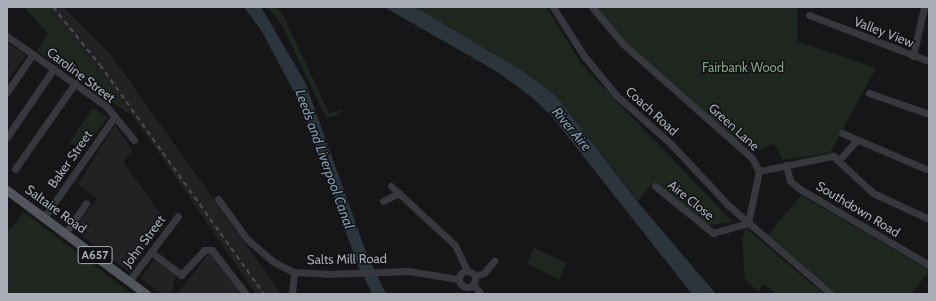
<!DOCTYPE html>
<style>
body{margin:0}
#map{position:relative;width:936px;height:301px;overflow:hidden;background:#161618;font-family:Cabin,sans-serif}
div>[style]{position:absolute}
.built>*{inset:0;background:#222225}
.green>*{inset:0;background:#1e261f}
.water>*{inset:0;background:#2c353c}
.minor>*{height:7px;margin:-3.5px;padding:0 3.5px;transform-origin:3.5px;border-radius:3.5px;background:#37383d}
.minor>.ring{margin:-3.5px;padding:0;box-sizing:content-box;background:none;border:7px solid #37383d;border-radius:50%}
.major>*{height:9px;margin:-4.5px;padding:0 4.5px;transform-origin:4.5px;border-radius:4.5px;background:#53555c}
.rail>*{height:2px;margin-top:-1px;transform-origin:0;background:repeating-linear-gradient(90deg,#4a4c52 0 5px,transparent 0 9px)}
span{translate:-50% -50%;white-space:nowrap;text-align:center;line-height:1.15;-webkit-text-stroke:3px #111113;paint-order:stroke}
.shield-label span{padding:1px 3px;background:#111113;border:1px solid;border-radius:3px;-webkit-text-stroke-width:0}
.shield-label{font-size:12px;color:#a8adb8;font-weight:700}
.street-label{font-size:13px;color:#a8adb8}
.park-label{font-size:13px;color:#7fa381}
.water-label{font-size:14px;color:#7f9bb3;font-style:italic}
.frame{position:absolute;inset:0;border:8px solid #a8adb8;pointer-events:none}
</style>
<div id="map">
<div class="built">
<div style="clip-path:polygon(48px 7px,63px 7px,111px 55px,281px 294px,256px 294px,134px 117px)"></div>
<div style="clip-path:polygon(7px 42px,26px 55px,7px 82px)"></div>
<div style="clip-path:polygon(115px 125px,133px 151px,123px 162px,166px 221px,129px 272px,73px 229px,97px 199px,78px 184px)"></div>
<div style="clip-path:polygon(210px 252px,243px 294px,177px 294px)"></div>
<div style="clip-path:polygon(155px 258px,176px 274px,171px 294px,162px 294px,141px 278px)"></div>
</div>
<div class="green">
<div style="clip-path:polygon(24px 7px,48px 7px,134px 117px,37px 51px,48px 34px)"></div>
<div style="clip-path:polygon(268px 7px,277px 7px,283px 15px,329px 113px,342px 110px,339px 115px,326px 118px,283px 27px)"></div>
<div style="clip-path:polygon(415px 7px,546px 7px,582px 65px,733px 222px,704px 226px,653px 183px,638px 201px,556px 96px,521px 70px)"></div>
<div style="clip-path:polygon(594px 7px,797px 7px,797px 41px,876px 68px,830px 153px,783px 160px,774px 144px,751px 152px,698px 108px,627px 44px)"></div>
<div style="clip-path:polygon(93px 108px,108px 117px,82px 151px,70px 142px)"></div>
<div style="clip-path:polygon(801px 195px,929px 270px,929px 271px,911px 294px,837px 294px,768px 235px)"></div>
<div style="clip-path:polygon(24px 212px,102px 271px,132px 294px,7px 294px,7px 233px)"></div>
<div style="clip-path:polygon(746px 228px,814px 286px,824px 294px,776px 294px,764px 284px,758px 291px,745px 280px,742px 237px)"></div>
<div style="clip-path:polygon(534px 248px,566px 263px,559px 279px,527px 264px)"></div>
</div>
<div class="water">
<div style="clip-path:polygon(244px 7px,261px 7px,305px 82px,366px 252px,386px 294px,373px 294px,358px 266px,301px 105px,261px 30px)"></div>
<div style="clip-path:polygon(384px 7px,415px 7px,521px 70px,556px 96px,641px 206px,716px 294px,692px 294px,550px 114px,529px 95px,496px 71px)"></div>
</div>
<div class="minor">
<div style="left:553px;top:7px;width:58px;rotate:57.7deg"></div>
<div style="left:584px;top:56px;width:50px;rotate:50.6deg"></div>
<div style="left:616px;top:95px;width:74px;rotate:41.7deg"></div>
<div style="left:671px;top:144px;width:83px;rotate:46.9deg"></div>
<div style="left:728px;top:205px;width:136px;rotate:40.8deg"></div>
<div style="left:592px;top:7px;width:48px;rotate:50deg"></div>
<div style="left:623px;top:44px;width:172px;rotate:41.5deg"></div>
<div style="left:752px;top:158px;width:15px;rotate:62deg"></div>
<div style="left:759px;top:171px;width:53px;rotate:101.9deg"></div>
<div style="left:809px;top:15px;width:129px;rotate:21deg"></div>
<div style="left:7px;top:36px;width:121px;rotate:35.3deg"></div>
<div style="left:106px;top:106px;width:44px;rotate:50.5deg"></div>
<div style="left:913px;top:56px;width:50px;rotate:-77.3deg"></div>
<div style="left:7px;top:92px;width:46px;rotate:-55.6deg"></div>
<div style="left:869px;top:93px;width:64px;rotate:19.3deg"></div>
<div style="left:842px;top:133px;width:91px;rotate:23.2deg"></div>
<div style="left:7px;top:137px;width:83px;rotate:-55.7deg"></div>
<div style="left:839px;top:160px;width:27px;rotate:-48deg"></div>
<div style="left:786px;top:165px;width:16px;rotate:76deg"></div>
<div style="left:790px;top:181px;width:13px;rotate:39deg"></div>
<div style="left:800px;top:189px;width:150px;rotate:30.5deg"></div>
<div style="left:15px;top:169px;width:105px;rotate:-55.1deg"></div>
<div style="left:759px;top:171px;width:76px;rotate:-11.5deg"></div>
<div style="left:833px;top:156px;width:54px;rotate:42.8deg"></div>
<div style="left:873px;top:193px;width:62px;rotate:24.9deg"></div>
<div style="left:391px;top:186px;width:87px;rotate:42.7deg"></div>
<div style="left:455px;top:245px;width:29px;rotate:65deg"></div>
<div style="left:655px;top:186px;width:75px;rotate:39deg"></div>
<div style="left:713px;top:233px;width:36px;rotate:-16deg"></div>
<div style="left:218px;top:199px;width:49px;rotate:54.1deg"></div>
<div style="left:247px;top:239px;width:33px;rotate:41deg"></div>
<div style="left:272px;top:261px;width:25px;rotate:27deg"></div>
<div style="left:294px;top:272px;width:34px;rotate:3deg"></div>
<div style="left:328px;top:274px;width:81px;rotate:-2.1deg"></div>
<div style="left:409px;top:271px;width:50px;rotate:9.3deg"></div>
<div style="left:383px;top:201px;width:18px;rotate:-27deg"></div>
<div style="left:45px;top:216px;width:122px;rotate:-55deg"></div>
<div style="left:66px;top:232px;width:35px;rotate:-55deg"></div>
<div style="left:151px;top:252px;width:38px;rotate:37deg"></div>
<div style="left:181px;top:275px;width:34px;rotate:-47deg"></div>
<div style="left:204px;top:250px;width:8px"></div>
<div style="left:212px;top:250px;width:56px;rotate:52.3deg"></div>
<div class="ring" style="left:459px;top:271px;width:9px;height:9px"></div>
<div style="left:475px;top:276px;width:9px;rotate:-18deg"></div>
<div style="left:484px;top:273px;width:16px;rotate:-50deg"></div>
<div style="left:129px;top:281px;width:81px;rotate:-53deg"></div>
<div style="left:473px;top:285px;width:12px;rotate:48deg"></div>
<div style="left:292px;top:294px;width:22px;rotate:-85deg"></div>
</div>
<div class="major">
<div style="left:7px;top:190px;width:174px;rotate:36.8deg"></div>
</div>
<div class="rail">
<div style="left:53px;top:7px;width:75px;rotate:51deg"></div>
<div style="left:100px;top:65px;width:282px;rotate:54.4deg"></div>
</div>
<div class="shield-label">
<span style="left:95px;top:255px">A657</span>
</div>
<div class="street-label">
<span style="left:884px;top:32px;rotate:21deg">Valley View</span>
<span style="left:81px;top:75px;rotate:37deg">Caroline Street</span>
<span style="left:652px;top:111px;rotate:42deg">Coach Road</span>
<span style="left:734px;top:127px;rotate:42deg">Green Lane</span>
<span style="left:70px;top:159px;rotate:-55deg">Baker Street</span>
<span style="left:691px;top:200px;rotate:39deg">Aire Close</span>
<span style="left:56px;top:209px;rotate:36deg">Saltaire Road</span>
<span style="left:858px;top:209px;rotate:31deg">Southdown Road</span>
<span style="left:144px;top:241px;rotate:-53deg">John Street</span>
<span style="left:347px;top:259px;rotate:-1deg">Salts Mill Road</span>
</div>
<div class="park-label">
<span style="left:743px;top:67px">Fairbank Wood</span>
</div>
<div class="water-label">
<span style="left:572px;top:129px;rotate:50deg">River Aire</span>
<span style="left:325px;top:159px;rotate:70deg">Leeds and Liverpool Canal</span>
</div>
<div class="frame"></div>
</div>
